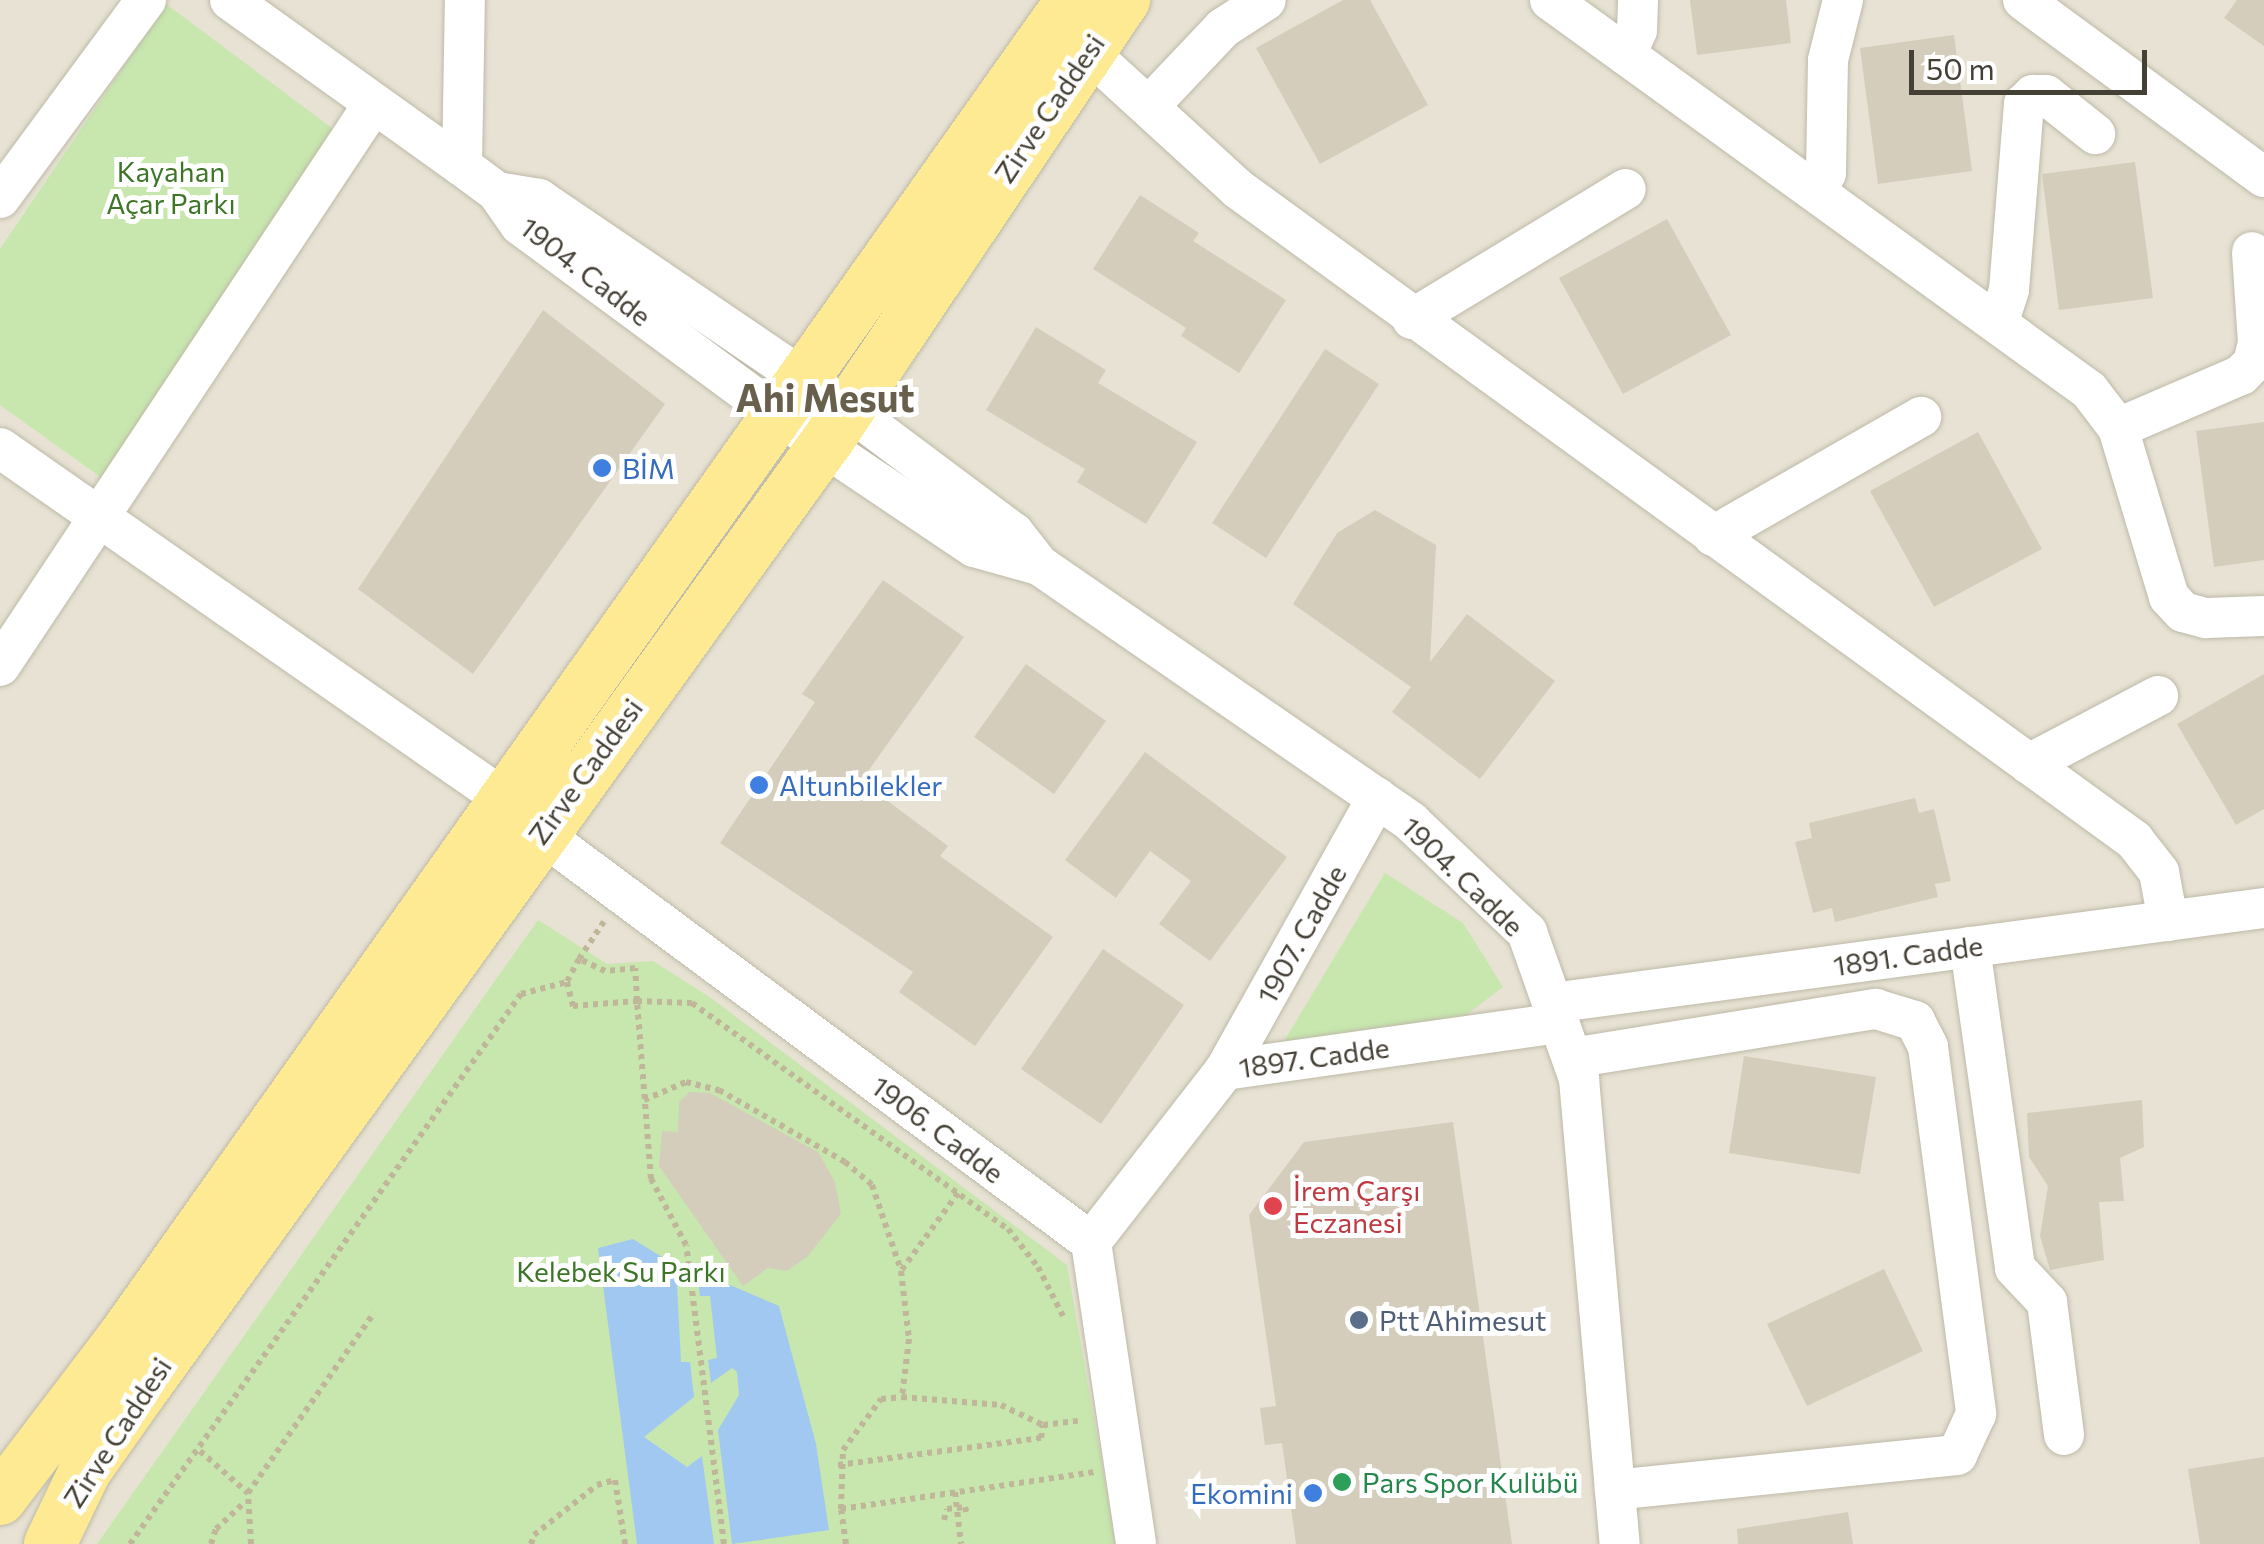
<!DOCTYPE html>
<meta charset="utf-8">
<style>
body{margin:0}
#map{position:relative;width:2264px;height:1544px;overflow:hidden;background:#f3f0e5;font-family:Commissioner,sans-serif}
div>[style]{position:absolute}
.residential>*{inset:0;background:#e7e2d3}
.green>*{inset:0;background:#c7e7ae}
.water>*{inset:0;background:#a1c8f0}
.building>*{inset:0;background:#d4cdbb}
.path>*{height:6px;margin-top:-3px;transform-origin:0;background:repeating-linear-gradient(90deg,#c0b699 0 5px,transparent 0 10px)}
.roads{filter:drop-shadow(0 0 2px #beb9a8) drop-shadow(0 0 2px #beb9a8)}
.minor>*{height:40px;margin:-20px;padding:0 20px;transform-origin:20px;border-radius:20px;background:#fff}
.major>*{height:52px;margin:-26px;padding:0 26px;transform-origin:26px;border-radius:26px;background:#feea93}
.dots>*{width:28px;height:28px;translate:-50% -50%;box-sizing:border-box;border:5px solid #fff;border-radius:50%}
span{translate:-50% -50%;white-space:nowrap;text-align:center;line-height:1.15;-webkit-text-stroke:10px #fff;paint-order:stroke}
.street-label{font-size:28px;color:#454035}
.park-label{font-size:28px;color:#3e7628}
.shop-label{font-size:28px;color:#366cbe}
.left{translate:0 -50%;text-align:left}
.right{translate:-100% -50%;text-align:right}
.health-label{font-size:28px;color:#be3a42}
.service-label{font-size:28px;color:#4e5e75}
.leisure-label{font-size:28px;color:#27864d}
.district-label{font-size:38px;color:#685f4c;font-weight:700}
.scale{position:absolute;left:1909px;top:50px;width:238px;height:45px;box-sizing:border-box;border:5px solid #454035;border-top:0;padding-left:12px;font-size:30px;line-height:35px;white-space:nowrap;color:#454035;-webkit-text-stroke:8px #fff;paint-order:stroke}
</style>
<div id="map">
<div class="residential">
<div style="clip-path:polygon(0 0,2264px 0,2264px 1544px,0 1544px)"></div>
</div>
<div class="green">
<div style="clip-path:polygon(166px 4px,337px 132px,102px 478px,0 405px,0 249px)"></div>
<div style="clip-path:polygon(1385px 873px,1463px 923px,1503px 987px,1458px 1021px,1280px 1048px)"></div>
<div style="clip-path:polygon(538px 920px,607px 964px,653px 961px,711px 998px,1067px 1265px,1116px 1544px,97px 1544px)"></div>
</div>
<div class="water">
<div style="clip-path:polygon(633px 1239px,676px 1266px,681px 1362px,690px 1362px,694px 1397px,644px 1437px,687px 1467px,702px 1456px,714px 1544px,637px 1544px,598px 1248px)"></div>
<div style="clip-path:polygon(697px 1271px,779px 1306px,816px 1444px,829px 1530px,732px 1544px,718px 1430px,739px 1395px,737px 1372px,732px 1368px,711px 1383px,708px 1360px,717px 1358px,710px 1296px,700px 1296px)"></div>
</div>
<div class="building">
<div style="clip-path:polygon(1343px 0,1370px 0,1428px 105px,1320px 164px,1256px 48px)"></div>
<div style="clip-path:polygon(1690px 0,1786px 0,1791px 43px,1697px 55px)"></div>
<div style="clip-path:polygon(2237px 0,2264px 0,2264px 46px,2224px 18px)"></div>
<div style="clip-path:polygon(1954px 35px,1972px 171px,1878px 184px,1860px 48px)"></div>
<div style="clip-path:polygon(2135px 162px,2153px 298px,2059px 310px,2042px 174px)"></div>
<div style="clip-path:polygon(1140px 195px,1199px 233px,1193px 241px,1286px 300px,1239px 373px,1181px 336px,1186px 328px,1093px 269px)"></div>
<div style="clip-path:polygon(1667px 219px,1731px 335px,1623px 394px,1559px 278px)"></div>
<div style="clip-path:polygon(543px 310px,665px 404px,473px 674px,358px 589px)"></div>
<div style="clip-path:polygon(1036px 327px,1106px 370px,1098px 383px,1197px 442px,1146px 524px,1077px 482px,1085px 469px,986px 410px)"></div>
<div style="clip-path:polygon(1325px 349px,1379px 384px,1266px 558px,1212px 523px)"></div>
<div style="clip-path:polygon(2264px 422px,2264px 560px,2214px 567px,2196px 431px)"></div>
<div style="clip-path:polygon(1978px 432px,2042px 549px,1934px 607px,1870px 491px)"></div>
<div style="clip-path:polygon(1375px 510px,1436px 545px,1430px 662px,1467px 614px,1555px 681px,1480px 779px,1392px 712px,1411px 687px,1293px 604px,1337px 533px)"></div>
<div style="clip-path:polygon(883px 580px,964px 637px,861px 781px,948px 846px,940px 856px,1053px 937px,975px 1046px,899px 992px,913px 972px,720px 843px,815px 702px,802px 694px)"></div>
<div style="clip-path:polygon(1026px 664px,1106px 721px,1054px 794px,974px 737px)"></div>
<div style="clip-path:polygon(2264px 674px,2264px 809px,2236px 825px,2177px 724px)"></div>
<div style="clip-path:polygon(1145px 752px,1287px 857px,1210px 961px,1159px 924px,1191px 881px,1150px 851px,1116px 898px,1065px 860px)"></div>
<div style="clip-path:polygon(1915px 798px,1919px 813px,1934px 809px,1951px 881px,1935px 884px,1938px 897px,1835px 922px,1832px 908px,1813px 913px,1795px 842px,1812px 838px,1809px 823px)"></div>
<div style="clip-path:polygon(1103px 949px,1184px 1005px,1101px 1124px,1021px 1069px)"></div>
<div style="clip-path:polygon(1744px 1056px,1876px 1077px,1860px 1174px,1729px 1153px)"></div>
<div style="clip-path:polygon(689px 1092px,710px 1093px,818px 1152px,835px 1182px,841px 1214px,807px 1257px,787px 1271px,768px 1268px,743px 1286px,659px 1166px,662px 1131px,678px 1132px,679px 1102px)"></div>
<div style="clip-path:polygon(2142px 1100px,2144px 1147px,2120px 1158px,2124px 1201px,2099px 1202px,2104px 1260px,2050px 1270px,2040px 1236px,2048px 1186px,2029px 1157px,2027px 1113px)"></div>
<div style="clip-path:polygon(1453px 1122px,1512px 1544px,1296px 1544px,1282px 1443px,1265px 1445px,1260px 1408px,1276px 1406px,1249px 1215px,1304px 1142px)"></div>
<div style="clip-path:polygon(1884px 1269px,1923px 1351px,1807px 1406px,1767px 1324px)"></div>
<div style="clip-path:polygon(2264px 1457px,2264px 1544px,2200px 1544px,2188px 1469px)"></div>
<div style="clip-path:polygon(1848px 1512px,1853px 1544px,1738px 1544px,1737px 1529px)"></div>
</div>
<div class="path">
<div style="left:579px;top:959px;width:26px;rotate:118deg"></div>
<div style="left:567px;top:982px;width:25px;rotate:76deg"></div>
<div style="left:573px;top:1006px;width:64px;rotate:-4.5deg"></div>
<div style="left:637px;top:1001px;width:33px;rotate:-93deg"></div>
<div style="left:635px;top:968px;width:30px;rotate:174deg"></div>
<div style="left:605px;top:971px;width:29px;rotate:-155deg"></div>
<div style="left:579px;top:959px;width:47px;rotate:-56.3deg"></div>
<div style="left:644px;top:1100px;width:46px;rotate:-23.2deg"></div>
<div style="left:686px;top:1082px;width:34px;rotate:14deg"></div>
<div style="left:719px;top:1090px;width:145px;rotate:29.7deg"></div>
<div style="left:845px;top:1162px;width:35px;rotate:40deg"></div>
<div style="left:872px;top:1185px;width:90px;rotate:71.2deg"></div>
<div style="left:958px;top:1193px;width:97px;rotate:126.2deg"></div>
<div style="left:901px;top:1271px;width:68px;rotate:83.3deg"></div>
<div style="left:909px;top:1339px;width:58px;rotate:96.9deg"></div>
<div style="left:902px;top:1397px;width:99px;rotate:4.6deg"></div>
<div style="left:1001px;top:1405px;width:47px;rotate:25.5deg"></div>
<div style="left:1043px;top:1425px;width:38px;rotate:-7deg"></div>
<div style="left:200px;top:1451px;width:64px;rotate:41.2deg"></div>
<div style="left:838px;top:1465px;width:205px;rotate:-7.6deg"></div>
<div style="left:1041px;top:1438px;width:13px;rotate:-81deg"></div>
<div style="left:955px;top:1492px;width:52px;rotate:83.4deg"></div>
<div style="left:841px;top:1509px;width:59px;rotate:-88.1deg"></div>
<div style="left:843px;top:1450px;width:64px;rotate:-53.3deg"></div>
<div style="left:881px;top:1399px;width:21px;rotate:-5deg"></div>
<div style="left:944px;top:1520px;width:11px;rotate:-75deg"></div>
<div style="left:947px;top:1509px;width:18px;rotate:-6deg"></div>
<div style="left:965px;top:1507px;width:8px;rotate:76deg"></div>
<div style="left:130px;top:1544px;width:675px;rotate:-54.59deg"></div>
<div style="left:521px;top:994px;width:48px;rotate:-14.6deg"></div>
<div style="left:211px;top:1544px;width:16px;rotate:-72deg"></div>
<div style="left:216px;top:1529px;width:38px;rotate:-43deg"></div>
<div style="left:251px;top:1544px;width:51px;rotate:-93.4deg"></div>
<div style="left:248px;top:1493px;width:220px;rotate:-55deg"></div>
<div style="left:531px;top:1544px;width:9px;rotate:-72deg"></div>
<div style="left:534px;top:1535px;width:80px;rotate:-38.4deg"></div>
<div style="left:597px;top:1485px;width:19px;rotate:-16deg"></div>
<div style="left:615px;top:1480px;width:65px;rotate:81.1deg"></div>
<div style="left:724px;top:1544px;width:301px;rotate:-97.2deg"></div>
<div style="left:686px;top:1245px;width:75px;rotate:-117.9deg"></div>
<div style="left:651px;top:1179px;width:179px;rotate:-94.5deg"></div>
<div style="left:637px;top:1001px;width:55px;rotate:2.1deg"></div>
<div style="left:692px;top:1003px;width:388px;rotate:35.6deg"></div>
<div style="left:1008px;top:1229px;width:48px;rotate:51.7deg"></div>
<div style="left:1038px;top:1267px;width:55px;rotate:63deg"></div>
<div style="left:846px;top:1544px;width:35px;rotate:-98deg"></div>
<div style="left:841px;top:1509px;width:256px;rotate:-8.3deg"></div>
</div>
<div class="roads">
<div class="minor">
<div style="left:230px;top:0;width:285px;rotate:35.6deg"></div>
<div style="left:462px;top:166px;width:44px;rotate:36.6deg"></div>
<div style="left:497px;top:192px;width:40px;rotate:55.1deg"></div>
<div style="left:520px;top:225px;width:322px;rotate:36.4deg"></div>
<div style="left:779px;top:416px;width:235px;rotate:33.9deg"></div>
<div style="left:974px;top:547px;width:67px;rotate:15.5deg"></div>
<div style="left:1550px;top:0;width:665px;rotate:35.89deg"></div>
<div style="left:2089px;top:390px;width:48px;rotate:52.7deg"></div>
<div style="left:2118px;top:428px;width:177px;rotate:73.2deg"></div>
<div style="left:2169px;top:597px;width:21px;rotate:47deg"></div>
<div style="left:2183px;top:612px;width:24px;rotate:15deg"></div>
<div style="left:2206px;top:618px;width:58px;rotate:-2deg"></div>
<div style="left:2023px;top:0;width:299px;rotate:36.3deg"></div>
<div style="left:1087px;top:51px;width:205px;rotate:42.4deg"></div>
<div style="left:1238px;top:189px;width:1108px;rotate:36deg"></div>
<div style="left:2134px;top:840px;width:41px;rotate:52deg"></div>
<div style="left:2159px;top:872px;width:50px;rotate:79.6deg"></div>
<div style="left:1626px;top:55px;width:27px;rotate:-66deg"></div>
<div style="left:1637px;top:30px;width:30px;rotate:-88deg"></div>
<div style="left:1151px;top:104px;width:105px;rotate:-46.5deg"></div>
<div style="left:1223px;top:28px;width:51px;rotate:-33.1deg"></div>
<div style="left:462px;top:166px;width:166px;rotate:-89deg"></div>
<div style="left:497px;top:192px;width:43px;rotate:9.5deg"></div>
<div style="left:539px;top:199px;width:374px;rotate:34.2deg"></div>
<div style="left:848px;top:409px;width:207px;rotate:36.8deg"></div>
<div style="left:1014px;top:533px;width:41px;rotate:52deg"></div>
<div style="left:1039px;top:565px;width:452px;rotate:34.6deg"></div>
<div style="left:1411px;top:822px;width:160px;rotate:43.5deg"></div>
<div style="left:1527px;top:932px;width:156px;rotate:70.5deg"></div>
<div style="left:1579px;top:1079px;width:467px;rotate:85deg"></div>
<div style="left:1816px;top:192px;width:21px;rotate:-62deg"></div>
<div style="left:1826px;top:173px;width:113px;rotate:-89deg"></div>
<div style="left:1828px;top:60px;width:62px;rotate:-76deg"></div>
<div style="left:0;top:198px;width:246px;rotate:-53.6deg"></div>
<div style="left:1412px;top:319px;width:250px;rotate:-31.3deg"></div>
<div style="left:1998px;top:324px;width:36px;rotate:-72deg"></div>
<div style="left:2009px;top:290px;width:187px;rotate:-85.4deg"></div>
<div style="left:2024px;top:104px;width:13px;rotate:-45deg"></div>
<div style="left:2033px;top:95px;width:13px"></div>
<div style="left:2046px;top:95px;width:63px;rotate:38.5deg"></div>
<div style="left:2118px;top:428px;width:134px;rotate:-23.3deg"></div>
<div style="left:2241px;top:375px;width:17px;rotate:-45deg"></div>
<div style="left:2253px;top:363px;width:21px;rotate:-76deg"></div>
<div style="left:2258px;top:343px;width:91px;rotate:-93.8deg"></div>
<div style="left:0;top:448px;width:614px;rotate:34.85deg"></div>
<div style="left:1713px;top:536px;width:240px;rotate:-29.8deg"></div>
<div style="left:0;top:666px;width:672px;rotate:-56.4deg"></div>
<div style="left:2029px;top:764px;width:146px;rotate:-27.8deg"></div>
<div style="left:540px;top:833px;width:686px;rotate:36.59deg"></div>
<div style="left:1091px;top:1242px;width:305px;rotate:81.5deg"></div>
<div style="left:1970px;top:947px;width:324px;rotate:82deg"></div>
<div style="left:2015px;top:1268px;width:47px;rotate:46.7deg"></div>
<div style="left:2047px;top:1302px;width:134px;rotate:82.7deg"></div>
<div style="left:1552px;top:1003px;width:718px;rotate:-7.6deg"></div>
<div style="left:1572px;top:1058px;width:308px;rotate:-9.2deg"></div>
<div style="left:1876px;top:1009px;width:41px;rotate:17.1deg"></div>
<div style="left:1915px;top:1021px;width:29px;rotate:63deg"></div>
<div style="left:1928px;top:1047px;width:370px;rotate:82.5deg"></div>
<div style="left:1976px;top:1414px;width:45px;rotate:114.9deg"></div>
<div style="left:1957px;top:1455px;width:344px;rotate:174.2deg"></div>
<div style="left:1225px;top:1070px;width:312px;rotate:-60.8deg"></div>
<div style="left:1091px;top:1242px;width:218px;rotate:-52.1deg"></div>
<div style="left:1225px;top:1070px;width:337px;rotate:-8deg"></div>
</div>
<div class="major">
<div style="left:0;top:1499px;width:206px;rotate:-52.7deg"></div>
<div style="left:125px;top:1335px;width:1637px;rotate:-54.65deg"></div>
<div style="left:50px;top:1544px;width:81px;rotate:-64.4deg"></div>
<div style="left:85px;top:1471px;width:95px;rotate:-54.8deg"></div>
<div style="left:140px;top:1393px;width:1179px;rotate:-54.18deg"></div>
<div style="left:830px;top:437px;width:527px;rotate:-56.07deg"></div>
</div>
</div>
<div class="dots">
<div style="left:602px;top:468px;background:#3f7fe0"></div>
<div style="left:759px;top:785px;background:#3f7fe0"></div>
<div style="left:1273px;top:1206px;background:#e0444e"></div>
<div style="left:1359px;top:1320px;background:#5c6f8a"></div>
<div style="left:1342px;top:1482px;background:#2e9e5b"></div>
<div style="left:1313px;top:1493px;background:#3f7fe0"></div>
</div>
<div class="street-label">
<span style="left:1049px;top:108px;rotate:-56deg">Zirve Caddesi</span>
<span style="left:586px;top:271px;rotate:38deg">1904. Cadde</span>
<span style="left:585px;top:771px;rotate:-54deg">Zirve Caddesi</span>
<span style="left:1463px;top:876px;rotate:44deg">1904. Cadde</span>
<span style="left:1301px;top:934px;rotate:-61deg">1907. Cadde</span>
<span style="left:1908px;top:955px;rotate:-8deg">1891. Cadde</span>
<span style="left:1314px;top:1057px;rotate:-8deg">1897. Cadde</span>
<span style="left:938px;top:1129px;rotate:37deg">1906. Cadde</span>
<span style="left:117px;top:1432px;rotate:-57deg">Zirve Caddesi</span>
</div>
<div class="park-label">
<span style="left:171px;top:187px">Kayahan<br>Açar Parkı</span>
<span style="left:621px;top:1271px">Kelebek Su Parkı</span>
</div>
<div class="shop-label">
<span class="left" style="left:622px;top:468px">BİM</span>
<span class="left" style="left:779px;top:785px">Altunbilekler</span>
<span class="right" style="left:1293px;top:1493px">Ekomini</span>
</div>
<div class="health-label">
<span class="left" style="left:1293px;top:1206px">İrem Çarşı<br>Eczanesi</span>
</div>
<div class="service-label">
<span class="left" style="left:1379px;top:1320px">Ptt Ahimesut</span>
</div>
<div class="leisure-label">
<span class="left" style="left:1362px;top:1482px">Pars Spor Kulübü</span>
</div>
<div class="district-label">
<span style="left:825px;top:397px">Ahi Mesut</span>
</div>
<div class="scale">50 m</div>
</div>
